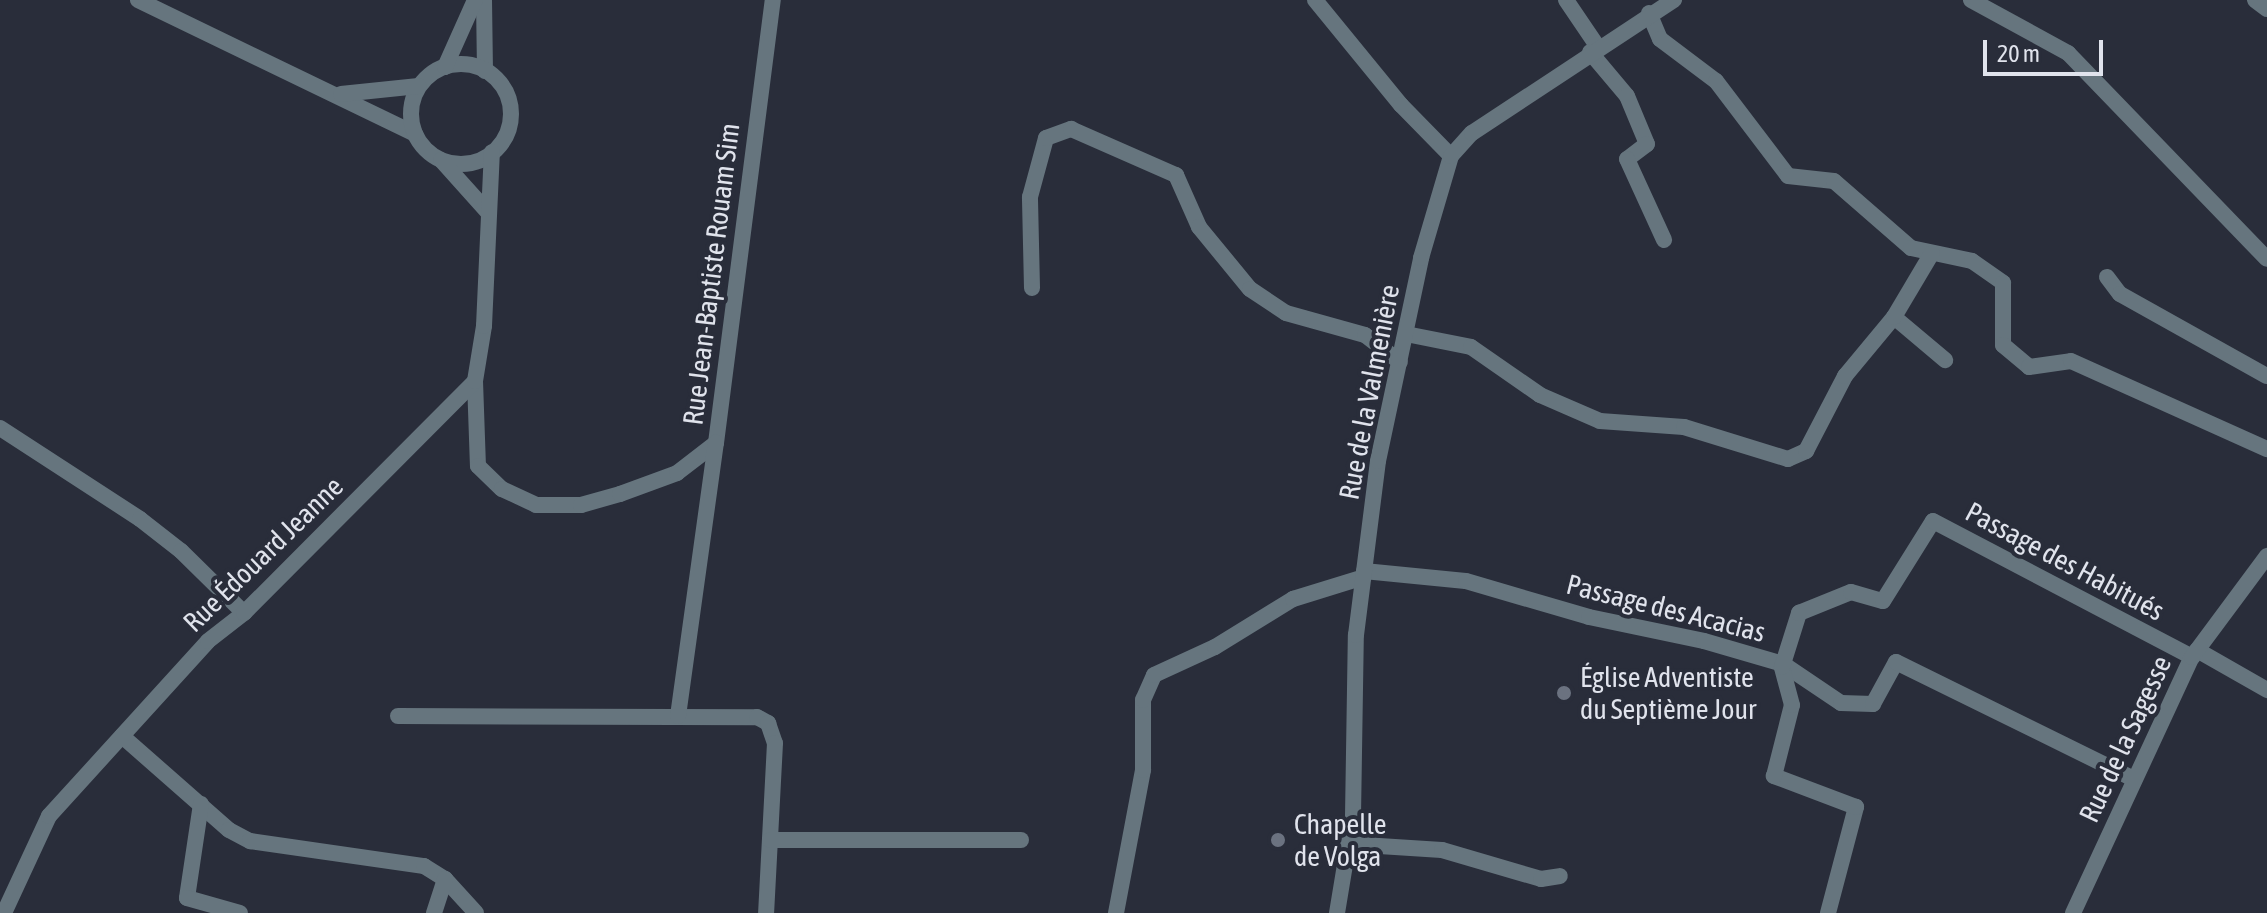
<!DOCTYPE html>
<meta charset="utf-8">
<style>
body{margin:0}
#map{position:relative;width:2267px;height:913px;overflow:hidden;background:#292d3a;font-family:"Asap Condensed",sans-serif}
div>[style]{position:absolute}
.street>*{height:16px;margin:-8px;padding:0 8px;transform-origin:8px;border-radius:8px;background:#66757e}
.street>.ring{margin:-8px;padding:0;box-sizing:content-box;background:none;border:16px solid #66757e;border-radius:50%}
.dots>*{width:22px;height:22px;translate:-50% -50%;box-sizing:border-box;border:4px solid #292d3a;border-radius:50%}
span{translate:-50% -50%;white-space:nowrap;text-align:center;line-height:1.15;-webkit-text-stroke:8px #292d3a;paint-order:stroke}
.street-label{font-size:28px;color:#e0e3ec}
.poi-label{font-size:28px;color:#e0e3ec}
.left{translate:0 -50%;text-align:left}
.scale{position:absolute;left:1983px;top:40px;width:120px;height:36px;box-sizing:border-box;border:4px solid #e0e3ec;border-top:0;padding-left:10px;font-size:24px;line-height:28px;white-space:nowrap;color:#e0e3ec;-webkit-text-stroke:6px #292d3a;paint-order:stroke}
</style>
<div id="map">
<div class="street">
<div style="left:138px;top:0;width:308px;rotate:25.8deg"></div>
<div style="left:484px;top:0;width:71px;rotate:89.2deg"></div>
<div style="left:1315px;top:0;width:136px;rotate:50.7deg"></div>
<div style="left:1401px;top:105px;width:71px;rotate:45.6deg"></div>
<div style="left:1566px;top:0;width:57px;rotate:55.8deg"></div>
<div style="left:1971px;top:0;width:111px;rotate:28.7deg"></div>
<div style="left:2068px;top:53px;width:286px;rotate:46deg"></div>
<div style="left:2255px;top:0;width:15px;rotate:37deg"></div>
<div style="left:1649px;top:13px;width:28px;rotate:67deg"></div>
<div style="left:1660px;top:39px;width:70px;rotate:36.9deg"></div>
<div style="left:1716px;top:81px;width:119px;rotate:52.8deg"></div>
<div style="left:1788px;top:176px;width:46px;rotate:6.2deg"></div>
<div style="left:1834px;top:181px;width:102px;rotate:41deg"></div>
<div style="left:1911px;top:248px;width:62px;rotate:12deg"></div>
<div style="left:1972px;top:261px;width:38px;rotate:35deg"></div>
<div style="left:2003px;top:283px;width:62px;rotate:90deg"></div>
<div style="left:2003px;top:345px;width:34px;rotate:40deg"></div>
<div style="left:2029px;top:367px;width:42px;rotate:-8.1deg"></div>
<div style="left:2071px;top:361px;width:215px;rotate:24.2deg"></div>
<div style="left:1590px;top:52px;width:57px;rotate:49.9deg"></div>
<div style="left:1627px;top:96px;width:52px;rotate:67.4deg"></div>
<div style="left:1647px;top:144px;width:25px;rotate:143deg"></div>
<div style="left:1627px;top:159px;width:89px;rotate:65.4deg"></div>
<div class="ring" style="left:411px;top:64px;width:84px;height:84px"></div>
<div style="left:445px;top:67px;width:73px;rotate:-65.9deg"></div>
<div style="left:341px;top:94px;width:78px;rotate:-5.9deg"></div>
<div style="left:441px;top:160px;width:69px;rotate:48deg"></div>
<div style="left:2107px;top:277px;width:21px;rotate:53deg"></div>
<div style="left:2120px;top:294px;width:168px;rotate:29.2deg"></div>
<div style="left:1032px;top:288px;width:91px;rotate:-91.3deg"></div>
<div style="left:1030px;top:197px;width:61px;rotate:-74.8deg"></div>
<div style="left:1046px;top:138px;width:27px;rotate:-20deg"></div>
<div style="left:1071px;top:129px;width:115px;rotate:23.7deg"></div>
<div style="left:1176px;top:175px;width:57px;rotate:66.1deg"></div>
<div style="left:1199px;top:227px;width:80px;rotate:50.6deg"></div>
<div style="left:1250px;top:289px;width:43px;rotate:33.7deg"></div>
<div style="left:1286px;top:313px;width:82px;rotate:15.6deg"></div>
<div style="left:1365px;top:335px;width:44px;rotate:37.6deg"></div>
<div style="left:1894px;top:317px;width:67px;rotate:40.1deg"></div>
<div style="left:1406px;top:334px;width:66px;rotate:11.3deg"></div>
<div style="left:1471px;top:347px;width:84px;rotate:34.8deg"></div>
<div style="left:1540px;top:395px;width:65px;rotate:23.4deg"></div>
<div style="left:1600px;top:421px;width:84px;rotate:4.1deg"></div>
<div style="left:1684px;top:427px;width:109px;rotate:17.1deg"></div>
<div style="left:1788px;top:459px;width:20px;rotate:-24deg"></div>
<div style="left:1806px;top:451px;width:85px;rotate:-62.5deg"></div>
<div style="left:1845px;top:376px;width:77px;rotate:-50.3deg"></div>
<div style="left:1894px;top:317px;width:74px;rotate:-59.3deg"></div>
<div style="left:475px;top:381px;width:85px;rotate:88deg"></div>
<div style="left:478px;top:466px;width:33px;rotate:44deg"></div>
<div style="left:502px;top:489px;width:38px;rotate:25deg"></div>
<div style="left:536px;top:505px;width:45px"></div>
<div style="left:581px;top:505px;width:41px;rotate:-15.8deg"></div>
<div style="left:620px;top:494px;width:61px;rotate:-20.2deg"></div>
<div style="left:677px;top:473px;width:49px;rotate:-37.6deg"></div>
<div style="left:716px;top:443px;width:447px;rotate:-82.7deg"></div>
<div style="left:0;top:428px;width:167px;rotate:33deg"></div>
<div style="left:140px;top:519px;width:52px;rotate:38deg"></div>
<div style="left:181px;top:551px;width:88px;rotate:44.5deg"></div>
<div style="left:1364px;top:571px;width:102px;rotate:5.6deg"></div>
<div style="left:1466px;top:581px;width:128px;rotate:16.3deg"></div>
<div style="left:1589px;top:617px;width:117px;rotate:11.8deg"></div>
<div style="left:1704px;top:641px;width:82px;rotate:16.2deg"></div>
<div style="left:1783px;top:664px;width:70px;rotate:33.9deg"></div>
<div style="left:1841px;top:703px;width:32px;rotate:2deg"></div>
<div style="left:1873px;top:704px;width:48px;rotate:-61.3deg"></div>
<div style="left:1896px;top:662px;width:265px;rotate:26.2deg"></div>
<div style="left:2197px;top:650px;width:81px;rotate:29.7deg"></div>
<div style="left:398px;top:716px;width:359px;rotate:0.2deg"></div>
<div style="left:757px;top:717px;width:13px;rotate:29deg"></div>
<div style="left:768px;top:723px;width:21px;rotate:71deg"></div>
<div style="left:775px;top:743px;width:170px;rotate:93deg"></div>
<div style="left:678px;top:716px;width:276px;rotate:-82.1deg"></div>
<div style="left:122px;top:736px;width:142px;rotate:41.3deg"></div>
<div style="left:229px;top:830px;width:24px;rotate:28deg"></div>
<div style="left:250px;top:841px;width:176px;rotate:8.2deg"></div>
<div style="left:424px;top:866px;width:25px;rotate:32deg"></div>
<div style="left:445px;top:879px;width:46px;rotate:47.6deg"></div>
<div style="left:201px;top:804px;width:95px;rotate:98.5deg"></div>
<div style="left:187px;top:898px;width:55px;rotate:15.8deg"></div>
<div style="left:770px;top:840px;width:251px"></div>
<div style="left:1348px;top:844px;width:94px;rotate:3.7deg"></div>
<div style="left:1442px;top:850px;width:103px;rotate:16.3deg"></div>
<div style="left:1541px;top:879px;width:19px;rotate:-9deg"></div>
<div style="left:4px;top:913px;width:107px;rotate:-65.1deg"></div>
<div style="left:49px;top:816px;width:236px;rotate:-47.7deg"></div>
<div style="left:208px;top:641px;width:46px;rotate:-37.9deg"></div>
<div style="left:244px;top:613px;width:327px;rotate:-45.1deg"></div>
<div style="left:475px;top:381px;width:56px;rotate:-80.7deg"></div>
<div style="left:484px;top:326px;width:174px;rotate:-87.4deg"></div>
<div style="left:434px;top:913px;width:36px;rotate:-72deg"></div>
<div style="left:1116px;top:913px;width:146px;rotate:-79.3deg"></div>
<div style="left:1143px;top:770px;width:70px;rotate:-90deg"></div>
<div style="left:1143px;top:700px;width:27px;rotate:-66deg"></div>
<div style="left:1154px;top:675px;width:67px;rotate:-24.7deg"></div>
<div style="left:1215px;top:647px;width:92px;rotate:-31.6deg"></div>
<div style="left:1293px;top:599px;width:74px;rotate:-17.2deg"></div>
<div style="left:1337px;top:913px;width:98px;rotate:-80.6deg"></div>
<div style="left:1353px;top:816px;width:181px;rotate:-89.1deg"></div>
<div style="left:1356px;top:635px;width:175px;rotate:-82.8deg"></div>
<div style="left:1378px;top:461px;width:208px;rotate:-78deg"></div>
<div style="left:1421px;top:258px;width:106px;rotate:-73.6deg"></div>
<div style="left:1451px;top:156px;width:31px;rotate:-48deg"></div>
<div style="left:1472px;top:133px;width:242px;rotate:-33.4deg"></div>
<div style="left:1828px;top:913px;width:110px;rotate:-75.2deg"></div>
<div style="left:1856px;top:807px;width:88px;rotate:-159.3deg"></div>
<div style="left:1774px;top:776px;width:73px;rotate:-75.8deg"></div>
<div style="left:1792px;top:705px;width:39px;rotate:-105deg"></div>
<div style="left:1782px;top:667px;width:57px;rotate:-72.5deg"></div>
<div style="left:1799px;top:613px;width:56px;rotate:-22deg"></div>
<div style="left:1851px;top:592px;width:33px;rotate:16deg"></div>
<div style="left:1883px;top:601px;width:94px;rotate:-58deg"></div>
<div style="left:1933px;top:521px;width:293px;rotate:27.7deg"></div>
<div style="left:2073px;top:913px;width:282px;rotate:-65.1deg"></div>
<div style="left:2192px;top:657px;width:126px;rotate:-53.4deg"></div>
</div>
<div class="dots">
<div style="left:1564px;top:693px;background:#6b7280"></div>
<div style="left:1278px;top:840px;background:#6b7280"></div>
</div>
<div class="street-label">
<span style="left:711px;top:274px;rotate:-83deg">Rue Jean-Baptiste Rouam Sim</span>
<span style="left:1369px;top:392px;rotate:-79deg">Rue de la Valmenière</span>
<span style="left:263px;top:554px;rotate:-44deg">Rue Édouard Jeanne</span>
<span style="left:2065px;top:561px;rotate:28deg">Passage des Habitués</span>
<span style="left:1666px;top:608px;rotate:14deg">Passage des Acacias</span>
<span style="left:2125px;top:739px;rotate:-65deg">Rue de la Sagesse</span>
</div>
<div class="poi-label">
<span class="left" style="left:1580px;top:693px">Église Adventiste<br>du Septième Jour</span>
<span class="left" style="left:1294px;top:840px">Chapelle<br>de Volga</span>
</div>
<div class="scale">20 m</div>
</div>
